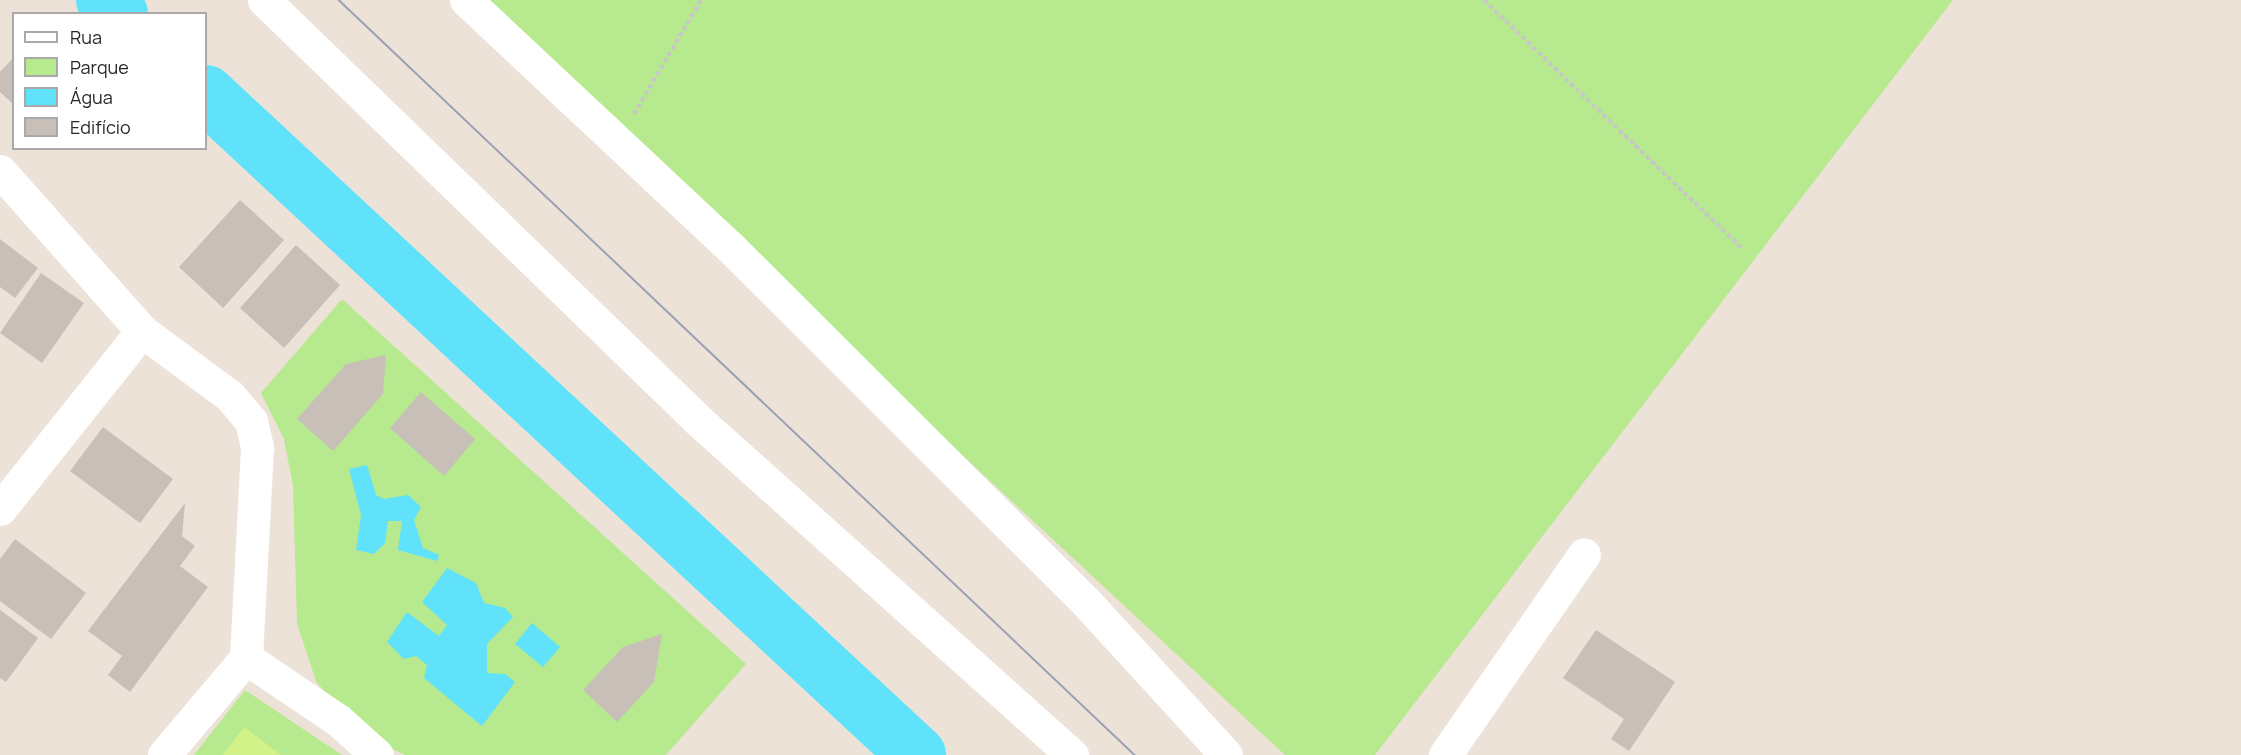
<!DOCTYPE html>
<meta charset="utf-8">
<style>
body{margin:0}
#map{position:relative;width:2241px;height:755px;overflow:hidden;background:#ede2d8;font-family:Manrope,sans-serif}
div>[style]{position:absolute}
.green>*{inset:0;background:#b7e98f}
.pitch>*{inset:0;background:#d1f289}
.water>*{inset:0;background:#60e2fa}
.river>*{height:58px;margin:-29px;padding:0 29px;transform-origin:29px;border-radius:29px;background:#60e2fa}
.building>*{inset:0;background:#c7bfb8}
.path>*{height:4px;margin-top:-2px;transform-origin:0;background:repeating-linear-gradient(90deg,#c7c7c7 0 4.5px,transparent 0 7.5px)}
.street>*{height:33px;margin:-16.5px;padding:0 16.5px;transform-origin:16.5px;border-radius:16.5px;background:#fff}
.tram>*{height:1.5px;margin:-0.75px;padding:0 0.75px;transform-origin:0.75px;border-radius:0.75px;background:#9ba1b5}
span{translate:-50% -50%;white-space:nowrap;text-align:center;line-height:1.15;-webkit-text-stroke:5px #fff;paint-order:stroke}
.legend{position:absolute;left:12px;top:12px;width:195px;height:138px;box-sizing:border-box;background:#fff;border:2px solid #a9a9a9;margin:0;padding:8px 10px;list-style:none;font-size:18px;color:#282828}
.legend li{display:flex;align-items:center;gap:12px;height:30px}
.legend b{width:30px;border:2px solid #a9a9a9}
</style>
<div id="map">
<div class="green">
<div style="clip-path:polygon(472px 0,1953px 0,1375px 755px,1285px 755px)"></div>
<div style="clip-path:polygon(342px 299px,746px 664px,666px 755px,405px 755px,372px 739px,340px 711px,316px 681px,297px 624px,293px 486px,284px 439px,261px 393px)"></div>
<div style="clip-path:polygon(245px 690px,342px 755px,194px 755px)"></div>
</div>
<div class="pitch">
<div style="clip-path:polygon(244px 727px,281px 755px,223px 755px)"></div>
</div>
<div class="water">
<div style="clip-path:polygon(367px 465px,376px 495px,384px 499px,408px 495px,421px 507px,414px 520px,423px 548px,439px 555px,437px 561px,398px 550px,402px 521px,388px 521px,385px 543px,374px 554px,356px 550px,361px 515px,349px 469px)"></div>
<div style="clip-path:polygon(447px 568px,476px 583px,484px 603px,505px 608px,513px 617px,487px 644px,487px 673px,505px 674px,515px 682px,482px 726px,424px 678px,427px 665px,416px 656px,404px 659px,387px 642px,407px 612px,439px 636px,447px 625px,422px 602px)"></div>
<div style="clip-path:polygon(532px 623px,560px 647px,543px 667px,515px 644px)"></div>
</div>
<div class="river">
<div style="left:105px;top:0;width:20px;rotate:45deg"></div>
<div style="left:206px;top:94px;width:971px;rotate:42.91deg"></div>
</div>
<div class="building">
<div style="clip-path:polygon(14px 57px,14px 105px,0 92px,0 72px)"></div>
<div style="clip-path:polygon(240px 200px,284px 240px,223px 308px,179px 267px)"></div>
<div style="clip-path:polygon(0 239px,38px 268px,15px 298px,0 287px)"></div>
<div style="clip-path:polygon(296px 245px,340px 285px,284px 348px,240px 308px)"></div>
<div style="clip-path:polygon(41px 273px,84px 303px,42px 363px,0 333px)"></div>
<div style="clip-path:polygon(386px 355px,383px 394px,333px 451px,297px 419px,346px 364px)"></div>
<div style="clip-path:polygon(421px 392px,475px 439px,444px 476px,390px 428px)"></div>
<div style="clip-path:polygon(103px 427px,173px 479px,140px 523px,70px 471px)"></div>
<div style="clip-path:polygon(185px 503px,182px 536px,195px 546px,180px 566px,208px 587px,130px 692px,108px 675px,122px 656px,88px 631px)"></div>
<div style="clip-path:polygon(15px 539px,86px 593px,51px 639px,0 601px,0 559px)"></div>
<div style="clip-path:polygon(0 610px,38px 638px,6px 682px,0 678px)"></div>
<div style="clip-path:polygon(1596px 630px,1675px 682px,1629px 751px,1611px 739px,1624px 719px,1563px 678px)"></div>
<div style="clip-path:polygon(662px 634px,654px 682px,617px 722px,583px 690px,623px 647px)"></div>
</div>
<div class="path">
<div style="left:1484px;top:0;width:358px;rotate:43.9deg"></div>
<div style="left:634px;top:114px;width:132px;rotate:-59.6deg"></div>
</div>
<div class="street">
<div style="left:264px;top:0;width:605px;rotate:44.06deg"></div>
<div style="left:699px;top:421px;width:501px;rotate:41.84deg"></div>
<div style="left:466px;top:0;width:360px;rotate:43.1deg"></div>
<div style="left:729px;top:246px;width:504px;rotate:44.92deg"></div>
<div style="left:1086px;top:602px;width:207px;rotate:47.5deg"></div>
<div style="left:0;top:171px;width:214px;rotate:48.4deg"></div>
<div style="left:142px;top:331px;width:109px;rotate:36.5deg"></div>
<div style="left:230px;top:396px;width:33px;rotate:50deg"></div>
<div style="left:251px;top:421px;width:28px;rotate:77deg"></div>
<div style="left:257px;top:448px;width:210px;rotate:93deg"></div>
<div style="left:246px;top:658px;width:111px;rotate:34deg"></div>
<div style="left:338px;top:720px;width:52px;rotate:41.9deg"></div>
<div style="left:0;top:509px;width:228px;rotate:-51.4deg"></div>
<div style="left:164px;top:755px;width:127px;rotate:-49.8deg"></div>
<div style="left:1445px;top:755px;width:244px;rotate:-55.3deg"></div>
</div>
<div class="tram">
<div style="left:339px;top:0;width:1097px;rotate:43.49deg"></div>
</div>
<ul class="legend">
<li><b style="height:8px;background:#fff"></b>Rua</li>
<li><b style="height:16px;background:#b7e98f"></b>Parque</li>
<li><b style="height:16px;background:#60e2fa"></b>Água</li>
<li><b style="height:16px;background:#c7bfb8"></b>Edifício</li>
</ul>
</div>
